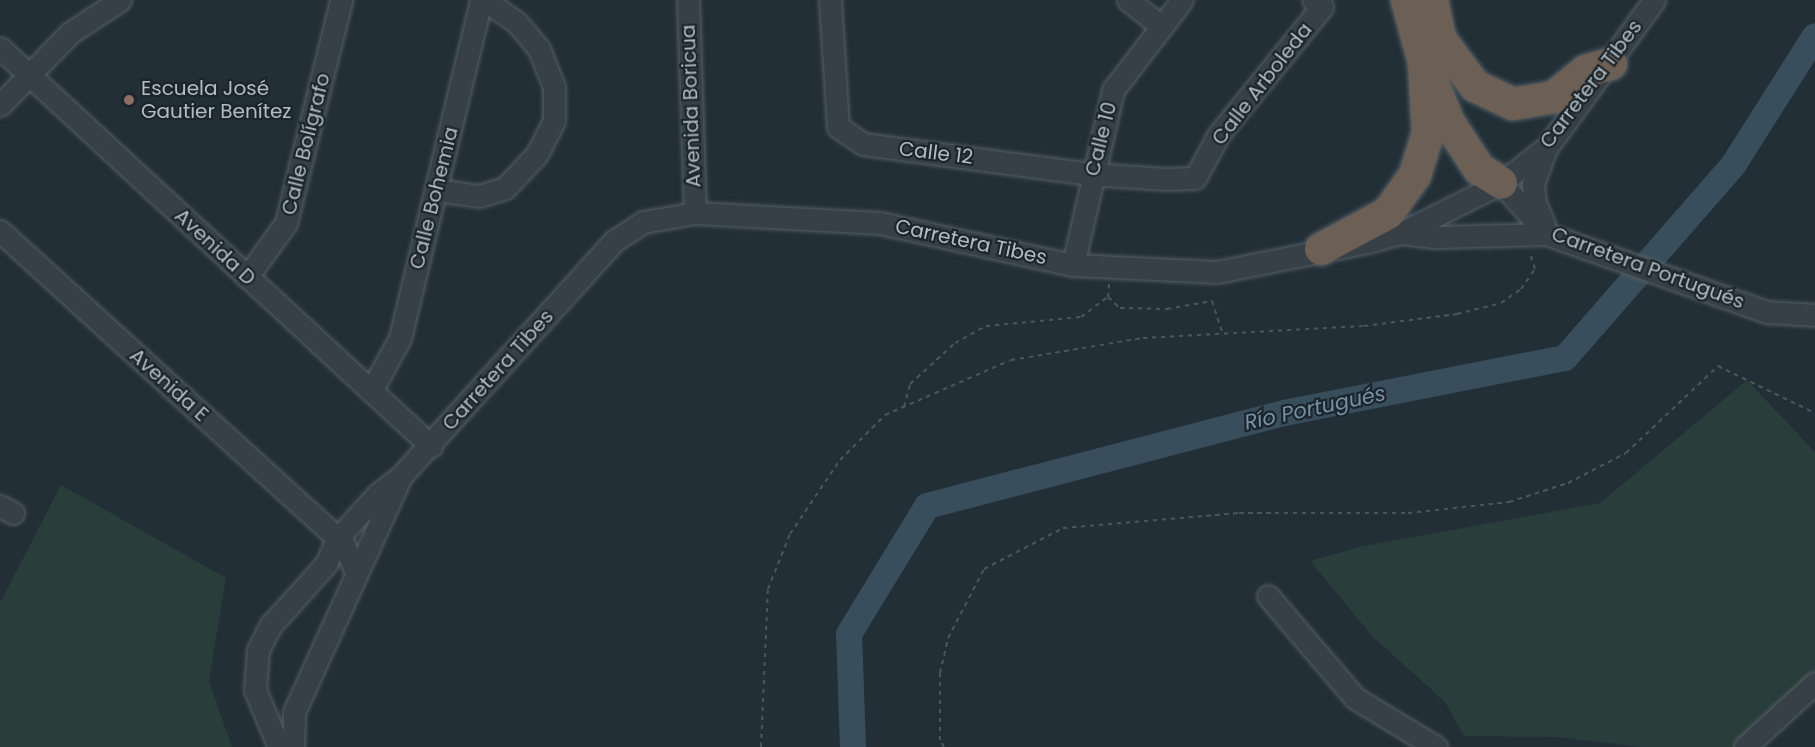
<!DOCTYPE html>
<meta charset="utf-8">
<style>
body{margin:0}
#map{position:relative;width:1815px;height:747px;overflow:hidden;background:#232f37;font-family:Poppins,sans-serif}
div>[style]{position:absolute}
.green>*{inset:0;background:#293d3a}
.river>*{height:26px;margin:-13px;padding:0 13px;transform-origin:13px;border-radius:13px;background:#394e5c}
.path>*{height:2px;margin-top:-1px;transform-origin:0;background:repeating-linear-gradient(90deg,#475957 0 4.5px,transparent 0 9px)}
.roads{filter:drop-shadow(0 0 2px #555e65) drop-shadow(0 0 2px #555e65)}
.minor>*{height:21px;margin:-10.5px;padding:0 10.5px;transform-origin:10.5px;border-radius:10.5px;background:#374047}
.highway>*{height:32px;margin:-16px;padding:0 16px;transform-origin:16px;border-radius:16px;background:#6c5f55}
.dots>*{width:16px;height:16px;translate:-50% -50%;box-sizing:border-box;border:3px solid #1c252c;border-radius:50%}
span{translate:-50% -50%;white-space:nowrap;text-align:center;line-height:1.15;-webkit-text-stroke:4.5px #1c252c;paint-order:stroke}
.street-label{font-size:20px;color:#b2bcc3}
.poi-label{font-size:20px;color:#b2bcc3}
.left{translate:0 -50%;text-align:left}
.water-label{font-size:21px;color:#7591a4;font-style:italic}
</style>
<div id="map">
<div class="green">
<div style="clip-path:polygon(1747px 380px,1815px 452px,1815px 674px,1741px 747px,1641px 747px,1558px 737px,1464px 736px,1445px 702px,1373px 637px,1310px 561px,1363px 546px,1600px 503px)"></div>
<div style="clip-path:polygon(61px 485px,226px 578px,209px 681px,232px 747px,0 747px,0 603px)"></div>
</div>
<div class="river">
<div style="left:853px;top:747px;width:113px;rotate:-92deg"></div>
<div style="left:849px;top:634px;width:150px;rotate:-58.6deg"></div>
<div style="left:927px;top:506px;width:369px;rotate:-14.6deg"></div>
<div style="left:1284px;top:413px;width:286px;rotate:-11.1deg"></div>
<div style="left:1565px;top:358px;width:257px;rotate:-48.9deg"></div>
<div style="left:1734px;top:164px;width:151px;rotate:-57.7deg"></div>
</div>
<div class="path">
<div style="left:1109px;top:284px;width:13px;rotate:94deg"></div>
<div style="left:1108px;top:297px;width:16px;rotate:43deg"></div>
<div style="left:1120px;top:308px;width:47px;rotate:1.2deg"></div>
<div style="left:1167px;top:309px;width:46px;rotate:-10.1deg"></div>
<div style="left:1212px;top:301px;width:35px;rotate:72deg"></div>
<div style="left:904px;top:407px;width:24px;rotate:-75deg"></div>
<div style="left:910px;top:384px;width:61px;rotate:-42.3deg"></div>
<div style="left:955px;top:343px;width:35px;rotate:-29deg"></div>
<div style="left:986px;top:326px;width:95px;rotate:-5.4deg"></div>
<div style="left:1081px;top:317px;width:34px;rotate:-37deg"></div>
<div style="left:761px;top:747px;width:158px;rotate:-87.5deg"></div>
<div style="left:768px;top:589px;width:59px;rotate:-68.2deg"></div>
<div style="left:790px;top:534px;width:89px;rotate:-56deg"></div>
<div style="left:840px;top:460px;width:64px;rotate:-45deg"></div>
<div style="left:885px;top:415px;width:137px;rotate:-23.6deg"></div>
<div style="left:1011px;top:360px;width:134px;rotate:-9.5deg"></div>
<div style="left:1143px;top:338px;width:221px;rotate:-3.1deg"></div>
<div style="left:1364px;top:326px;width:94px;rotate:-7.4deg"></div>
<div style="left:1457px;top:314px;width:45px;rotate:-14deg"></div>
<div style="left:1501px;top:303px;width:24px;rotate:-35deg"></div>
<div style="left:1521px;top:289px;width:24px;rotate:-55deg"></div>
<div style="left:1535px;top:269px;width:17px;rotate:-107deg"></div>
<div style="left:944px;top:747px;width:8px;rotate:-120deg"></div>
<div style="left:940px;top:740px;width:67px;rotate:-90deg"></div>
<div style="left:940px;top:673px;width:36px;rotate:-77deg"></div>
<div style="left:948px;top:638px;width:78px;rotate:-62.4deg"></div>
<div style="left:984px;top:569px;width:89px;rotate:-27.4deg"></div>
<div style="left:1063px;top:528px;width:177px;rotate:-4.9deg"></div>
<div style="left:1239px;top:513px;width:169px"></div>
<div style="left:1408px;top:513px;width:102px;rotate:-6.2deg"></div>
<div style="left:1509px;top:502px;width:62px;rotate:-17.9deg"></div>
<div style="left:1568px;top:483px;width:65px;rotate:-27.3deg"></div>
<div style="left:1626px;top:453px;width:127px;rotate:-43.4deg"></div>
<div style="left:1718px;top:366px;width:108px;rotate:25.9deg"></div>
</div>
<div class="roads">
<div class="minor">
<div style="left:688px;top:0;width:213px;rotate:88.1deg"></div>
<div style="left:830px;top:0;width:127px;rotate:86.4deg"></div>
<div style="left:838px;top:127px;width:30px;rotate:34deg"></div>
<div style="left:863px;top:144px;width:230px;rotate:7.5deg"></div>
<div style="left:1091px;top:174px;width:75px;rotate:3.8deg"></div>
<div style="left:1166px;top:179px;width:29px;rotate:-2deg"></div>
<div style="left:1195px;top:178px;width:50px;rotate:-61.4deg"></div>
<div style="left:1219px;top:134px;width:164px;rotate:-51deg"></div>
<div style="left:1322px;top:7px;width:11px;rotate:-142deg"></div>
<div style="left:1128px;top:0;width:42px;rotate:38.2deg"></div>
<div style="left:0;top:48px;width:587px;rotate:42.72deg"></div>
<div style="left:0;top:105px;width:100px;rotate:-45.8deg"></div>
<div style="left:70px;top:33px;width:60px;rotate:-33.4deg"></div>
<div style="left:1501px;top:183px;width:69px;rotate:48deg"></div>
<div style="left:1547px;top:234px;width:9px;rotate:21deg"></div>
<div style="left:1555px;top:237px;width:225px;rotate:19.5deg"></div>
<div style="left:1767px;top:312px;width:48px;rotate:3.6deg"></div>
<div style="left:436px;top:190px;width:43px;rotate:7.9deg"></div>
<div style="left:479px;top:196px;width:27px;rotate:-17deg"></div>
<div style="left:505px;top:188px;width:47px;rotate:-46.7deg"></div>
<div style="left:537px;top:154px;width:38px;rotate:-63deg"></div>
<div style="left:554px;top:120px;width:33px;rotate:-90deg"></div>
<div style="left:554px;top:87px;width:41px;rotate:-111.5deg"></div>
<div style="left:539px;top:49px;width:35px;rotate:-130deg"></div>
<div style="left:516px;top:22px;width:39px;rotate:-145deg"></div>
<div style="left:1544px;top:224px;width:23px;rotate:-113deg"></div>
<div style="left:1535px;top:203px;width:19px;rotate:-96deg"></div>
<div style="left:1533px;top:184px;width:37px;rotate:-70deg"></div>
<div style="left:0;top:231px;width:464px;rotate:42.3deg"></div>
<div style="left:343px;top:543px;width:32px;rotate:66deg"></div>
<div style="left:1401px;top:233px;width:35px;rotate:7deg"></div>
<div style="left:1436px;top:237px;width:111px;rotate:-1.5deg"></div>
<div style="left:1073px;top:265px;width:180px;rotate:-77.1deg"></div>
<div style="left:1113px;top:90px;width:113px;rotate:-52.5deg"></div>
<div style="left:247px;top:277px;width:67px;rotate:-54.2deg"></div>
<div style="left:286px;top:223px;width:230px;rotate:-76.1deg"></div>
<div style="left:371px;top:391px;width:60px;rotate:-61.3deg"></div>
<div style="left:400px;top:338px;width:348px;rotate:-76.5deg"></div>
<div style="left:0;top:506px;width:15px;rotate:28deg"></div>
<div style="left:1268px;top:596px;width:134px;rotate:49.5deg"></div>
<div style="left:1355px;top:698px;width:95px;rotate:31.2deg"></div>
<div style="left:279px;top:747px;width:62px;rotate:-112.8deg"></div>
<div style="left:255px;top:690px;width:40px;rotate:-85.7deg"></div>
<div style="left:258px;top:650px;width:28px;rotate:-63deg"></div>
<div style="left:271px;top:625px;width:82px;rotate:-48deg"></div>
<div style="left:326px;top:564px;width:27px;rotate:-66deg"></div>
<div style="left:337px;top:539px;width:61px;rotate:-47.7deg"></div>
<div style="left:378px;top:494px;width:23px;rotate:-38deg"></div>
<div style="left:293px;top:747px;width:35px;rotate:-88deg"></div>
<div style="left:294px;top:712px;width:259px;rotate:-65.6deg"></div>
<div style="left:401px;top:476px;width:317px;rotate:-47.8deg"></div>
<div style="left:614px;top:241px;width:35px;rotate:-33deg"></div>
<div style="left:643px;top:222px;width:53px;rotate:-9.8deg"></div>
<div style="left:695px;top:213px;width:185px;rotate:3.1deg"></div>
<div style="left:880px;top:223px;width:198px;rotate:12.3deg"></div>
<div style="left:1073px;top:265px;width:144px;rotate:2.8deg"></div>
<div style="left:1217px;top:272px;width:153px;rotate:-11.3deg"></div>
<div style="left:1367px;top:242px;width:35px;rotate:-15deg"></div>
<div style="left:1401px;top:233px;width:112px;rotate:-26.6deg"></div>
<div style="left:1501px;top:183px;width:58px;rotate:-38deg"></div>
<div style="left:1547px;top:147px;width:182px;rotate:-53.9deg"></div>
<div style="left:1745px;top:747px;width:95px;rotate:-42.4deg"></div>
</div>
<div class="highway">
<div style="left:1407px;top:0;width:64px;rotate:74.7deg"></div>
<div style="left:1424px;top:62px;width:66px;rotate:67.7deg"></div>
<div style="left:1449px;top:123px;width:55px;rotate:56.9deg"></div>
<div style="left:1479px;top:169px;width:26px;rotate:32deg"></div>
<div style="left:1432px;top:0;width:64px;rotate:78.3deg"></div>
<div style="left:1443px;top:43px;width:54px;rotate:53.3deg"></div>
<div style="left:1475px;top:86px;width:42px;rotate:25.3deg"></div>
<div style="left:1513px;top:104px;width:42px;rotate:-9.7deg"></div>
<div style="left:1554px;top:97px;width:41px;rotate:-39.1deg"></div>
<div style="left:1586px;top:71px;width:26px;rotate:-16deg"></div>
<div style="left:1321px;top:249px;width:76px;rotate:-28.2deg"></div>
<div style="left:1388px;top:213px;width:47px;rotate:-54.6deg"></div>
<div style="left:1415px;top:175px;width:44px;rotate:-72.8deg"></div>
<div style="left:1428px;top:133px;width:71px;rotate:-93.2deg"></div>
</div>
</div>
<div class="dots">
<div style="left:129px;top:100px;background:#8d6e63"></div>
</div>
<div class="street-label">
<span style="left:1262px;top:84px;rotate:-52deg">Calle Arboleda</span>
<span style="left:1591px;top:84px;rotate:-53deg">Carretera Tibes</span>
<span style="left:691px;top:106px;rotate:-92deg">Avenida Boricua</span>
<span style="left:1101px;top:139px;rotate:-76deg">Calle 10</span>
<span style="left:306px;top:144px;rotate:-76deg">Calle Bolígrafo</span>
<span style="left:936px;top:153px;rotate:7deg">Calle 12</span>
<span style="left:434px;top:198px;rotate:-76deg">Calle Bohemia</span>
<span style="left:971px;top:242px;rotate:12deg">Carretera Tibes</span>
<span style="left:215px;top:247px;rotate:43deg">Avenida D</span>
<span style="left:1648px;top:268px;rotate:20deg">Carretera Portugués</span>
<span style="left:498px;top:370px;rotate:-48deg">Carretera Tibes</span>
<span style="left:169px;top:385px;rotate:42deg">Avenida E</span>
</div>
<div class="poi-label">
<span class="left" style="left:141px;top:100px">Escuela José<br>Gautier Benítez</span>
</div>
<div class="water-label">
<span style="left:1315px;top:408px;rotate:-12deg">Río Portugués</span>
</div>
</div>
